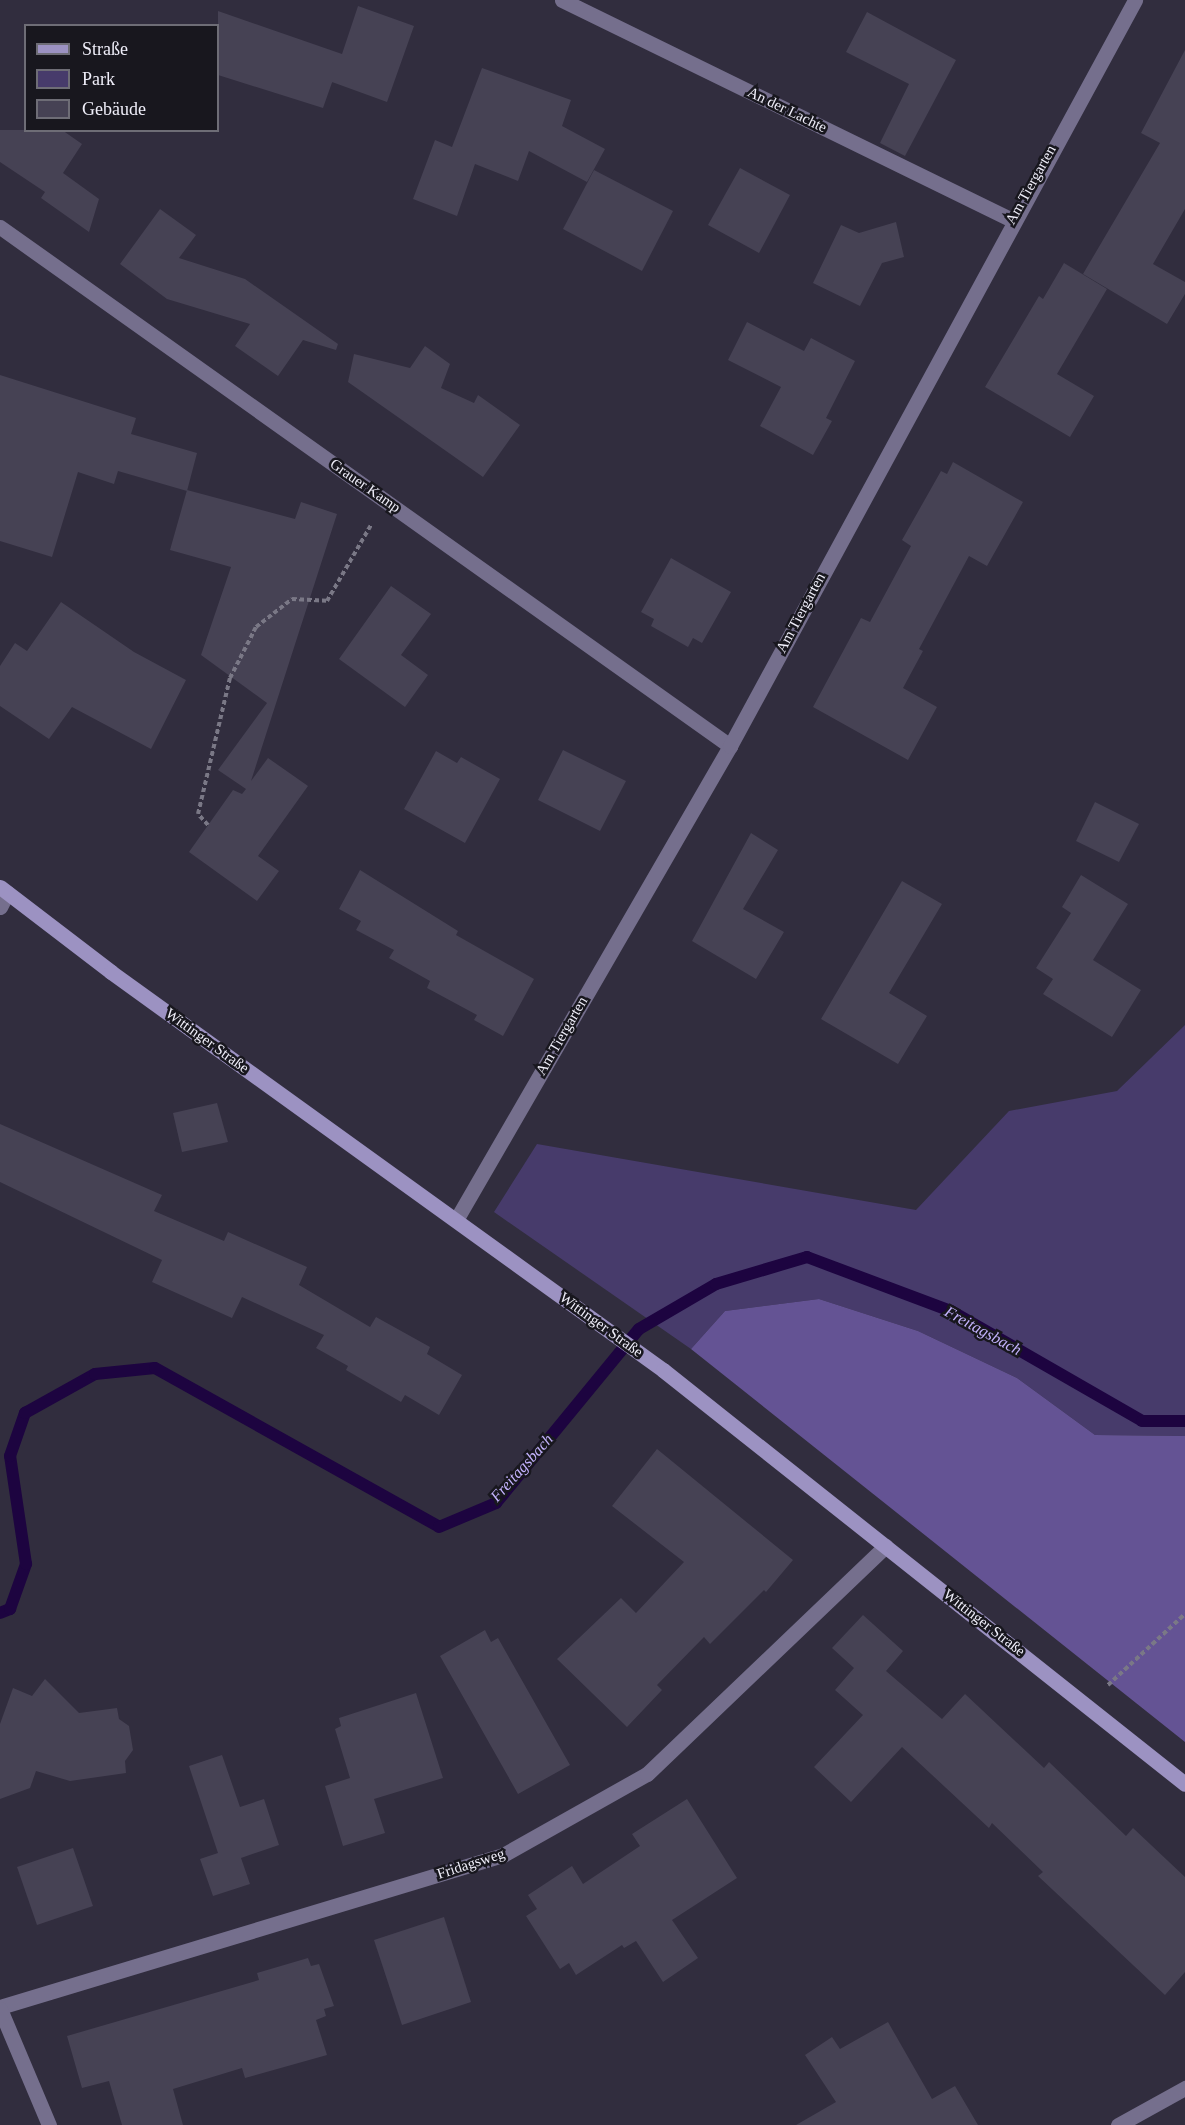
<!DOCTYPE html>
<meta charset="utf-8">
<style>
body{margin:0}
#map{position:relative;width:1185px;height:2125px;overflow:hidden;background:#312d3e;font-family:"Times New Roman",serif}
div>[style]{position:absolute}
.green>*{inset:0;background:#473b6b}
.forest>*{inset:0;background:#645394}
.stream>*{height:12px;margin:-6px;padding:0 6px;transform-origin:6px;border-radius:6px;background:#1d0440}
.building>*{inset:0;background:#464254}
.path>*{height:4px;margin-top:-2px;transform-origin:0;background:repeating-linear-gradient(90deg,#7a7886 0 4.5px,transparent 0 7.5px)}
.street>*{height:15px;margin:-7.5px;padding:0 7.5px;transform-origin:7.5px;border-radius:7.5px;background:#756f8d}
.secondary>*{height:15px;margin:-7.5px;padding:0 7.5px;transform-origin:7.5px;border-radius:7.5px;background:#9c92c2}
span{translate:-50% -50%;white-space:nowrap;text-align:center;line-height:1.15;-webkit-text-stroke:5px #18171e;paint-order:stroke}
.street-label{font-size:15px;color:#efeef9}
.water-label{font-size:16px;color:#c4b3fe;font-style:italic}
.legend{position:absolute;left:24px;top:24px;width:195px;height:108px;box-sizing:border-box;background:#18171e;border:2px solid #6e6d76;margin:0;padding:8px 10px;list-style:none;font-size:18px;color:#efeef9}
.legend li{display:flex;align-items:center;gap:12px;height:30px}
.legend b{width:30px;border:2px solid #6e6d76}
</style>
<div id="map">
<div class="green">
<div style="clip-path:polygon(1185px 1025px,1185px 1436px,1095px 1435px,1017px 1378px,918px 1331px,819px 1299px,725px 1311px,691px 1349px,494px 1212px,537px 1144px,916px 1210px,1009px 1111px,1117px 1091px)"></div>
</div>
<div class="forest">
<div style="clip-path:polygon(819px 1299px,918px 1331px,1017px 1378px,1095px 1435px,1185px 1436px,1185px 1742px,691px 1349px,725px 1311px)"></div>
</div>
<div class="stream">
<div style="left:0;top:1613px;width:11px;rotate:-22deg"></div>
<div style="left:10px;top:1609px;width:48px;rotate:-70.4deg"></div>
<div style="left:26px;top:1564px;width:109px;rotate:-98.4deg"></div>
<div style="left:10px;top:1456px;width:46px;rotate:-70.8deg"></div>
<div style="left:25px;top:1413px;width:80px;rotate:-29.1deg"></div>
<div style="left:95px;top:1374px;width:60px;rotate:-5.7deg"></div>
<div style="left:155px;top:1368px;width:325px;rotate:29.2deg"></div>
<div style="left:439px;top:1527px;width:62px;rotate:-22.8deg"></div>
<div style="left:496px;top:1503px;width:225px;rotate:-50.6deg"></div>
<div style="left:639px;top:1329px;width:89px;rotate:-30.3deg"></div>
<div style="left:716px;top:1284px;width:95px;rotate:-16.5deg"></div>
<div style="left:807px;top:1257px;width:154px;rotate:20.6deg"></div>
<div style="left:951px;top:1311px;width:220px;rotate:29.9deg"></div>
<div style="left:1142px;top:1421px;width:43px"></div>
</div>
<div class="building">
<div style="clip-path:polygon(358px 6px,414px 26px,387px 102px,332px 82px,335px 74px,323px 108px,218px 75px,218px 11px,342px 54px)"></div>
<div style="clip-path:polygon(867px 12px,956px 60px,905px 156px,880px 143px,909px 84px,846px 52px)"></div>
<div style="clip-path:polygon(1185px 50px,1185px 209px,1153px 264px,1185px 282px,1185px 294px,1167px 324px,1083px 274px,1160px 143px,1141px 133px)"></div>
<div style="clip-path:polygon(482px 68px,571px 100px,562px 126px,605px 149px,587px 182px,529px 151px,518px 181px,475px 164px,457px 216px,413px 199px,435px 140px,452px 147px)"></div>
<div style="clip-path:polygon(0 130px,62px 130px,82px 144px,63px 173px,99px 199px,89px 232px,41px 198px,45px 192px,0 162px)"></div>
<div style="clip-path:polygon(740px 168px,790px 195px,759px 253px,708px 225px)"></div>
<div style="clip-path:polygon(594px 170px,673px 211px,642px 271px,563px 229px)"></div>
<div style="clip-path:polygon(160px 209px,196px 235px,179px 258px,245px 279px,338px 344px,336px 350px,303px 340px,278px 376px,235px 346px,250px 324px,167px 299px,120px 264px)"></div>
<div style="clip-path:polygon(896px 222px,904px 257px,882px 263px,860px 306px,813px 283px,841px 225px,859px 233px)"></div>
<div style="clip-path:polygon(1064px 263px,1107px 289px,1057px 374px,1094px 396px,1070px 437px,985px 387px,1039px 296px,1043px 299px)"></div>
<div style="clip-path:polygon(747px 322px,804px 351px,811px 338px,855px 361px,826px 418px,832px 421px,813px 455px,760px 426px,781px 387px,728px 360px)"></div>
<div style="clip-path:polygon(425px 346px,450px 364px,441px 388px,474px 403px,478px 395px,520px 425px,483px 477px,348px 382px,354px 354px,410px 368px)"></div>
<div style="clip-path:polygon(0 375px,136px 418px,131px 434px,197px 453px,187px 491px,118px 471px,114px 484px,78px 472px,52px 557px,0 541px)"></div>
<div style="clip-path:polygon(953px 462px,1023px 502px,987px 566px,969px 556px,919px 649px,923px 651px,903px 688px,937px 707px,908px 760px,813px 707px,861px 618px,870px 622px,911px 546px,902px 540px,941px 471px,947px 474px)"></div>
<div style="clip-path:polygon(187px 490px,295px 519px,301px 502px,337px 514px,251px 781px,268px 758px,308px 786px,258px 856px,279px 871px,257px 901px,189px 852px,233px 790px,242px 794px,246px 789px,218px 770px,267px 703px,201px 655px,231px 567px,170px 550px)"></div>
<div style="clip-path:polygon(671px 558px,731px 592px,702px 643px,693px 638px,688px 647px,651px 626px,654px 619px,641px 612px)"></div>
<div style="clip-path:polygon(391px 586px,431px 614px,401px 655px,428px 675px,405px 707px,339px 659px)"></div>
<div style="clip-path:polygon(61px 602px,134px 652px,186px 680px,151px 749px,72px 707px,49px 739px,0 706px,0 666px,15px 643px,27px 651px)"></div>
<div style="clip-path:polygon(563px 750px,626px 781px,600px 831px,538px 800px)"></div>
<div style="clip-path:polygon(436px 751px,457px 763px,461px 757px,500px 779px,465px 843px,404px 809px)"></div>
<div style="clip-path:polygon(1095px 802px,1139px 824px,1119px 862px,1076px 841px)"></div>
<div style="clip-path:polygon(751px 833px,778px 850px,743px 909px,784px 932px,756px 979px,692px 941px)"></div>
<div style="clip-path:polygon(360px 870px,458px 931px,456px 935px,534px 979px,503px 1036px,474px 1020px,477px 1015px,427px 988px,430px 981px,389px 958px,394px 950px,356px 930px,361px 921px,339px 909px)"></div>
<div style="clip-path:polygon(1081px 875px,1128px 904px,1093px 960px,1141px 990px,1112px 1037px,1043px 994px,1053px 979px,1036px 968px,1071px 913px,1062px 907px)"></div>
<div style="clip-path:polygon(902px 881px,942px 904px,889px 993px,927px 1016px,898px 1064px,821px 1019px)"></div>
<div style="clip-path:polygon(217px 1103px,228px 1142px,182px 1152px,173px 1113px)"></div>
<div style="clip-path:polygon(0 1124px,162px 1195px,154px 1211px,224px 1241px,228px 1232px,307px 1267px,299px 1285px,370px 1327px,376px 1317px,430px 1347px,427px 1354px,462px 1375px,439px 1415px,405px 1395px,401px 1402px,346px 1370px,348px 1366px,316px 1348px,324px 1335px,242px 1297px,232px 1318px,152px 1282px,162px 1260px,0 1182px)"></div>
<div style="clip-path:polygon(657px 1449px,793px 1560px,766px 1592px,764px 1590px,710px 1644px,704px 1637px,657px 1685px,662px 1690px,627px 1727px,557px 1659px,621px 1598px,636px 1613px,684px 1562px,612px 1506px)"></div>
<div style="clip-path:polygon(863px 1615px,903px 1651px,886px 1671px,942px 1719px,965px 1694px,1044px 1768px,1049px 1762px,1126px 1836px,1133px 1828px,1185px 1877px,1185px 1972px,1165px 1995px,1038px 1876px,1043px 1872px,992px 1823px,989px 1828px,902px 1747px,851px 1802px,814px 1767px,863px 1715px,835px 1690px,854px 1668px,832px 1648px)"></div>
<div style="clip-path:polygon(485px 1630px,491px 1642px,498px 1638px,570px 1765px,518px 1794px,440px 1656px)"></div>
<div style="clip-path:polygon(45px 1679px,79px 1713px,117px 1708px,119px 1719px,129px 1726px,133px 1750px,125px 1761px,126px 1773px,70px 1781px,36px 1771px,30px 1788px,0 1799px,0 1724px,13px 1688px,32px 1696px)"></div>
<div style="clip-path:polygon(416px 1693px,443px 1778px,374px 1799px,385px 1833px,343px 1846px,325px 1786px,350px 1778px,335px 1729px,341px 1726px,339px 1718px)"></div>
<div style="clip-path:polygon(222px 1755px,240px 1807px,264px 1799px,279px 1845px,241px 1858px,250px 1884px,213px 1896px,200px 1859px,218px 1853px,189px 1766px)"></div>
<div style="clip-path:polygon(687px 1799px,737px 1878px,672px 1920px,698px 1958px,663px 1982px,636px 1941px,624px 1948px,622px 1945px,576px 1975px,569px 1963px,560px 1969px,526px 1916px,537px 1909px,528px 1895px,572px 1866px,583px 1884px,640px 1846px,632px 1834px)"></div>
<div style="clip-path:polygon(73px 1848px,93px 1906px,37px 1925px,17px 1867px)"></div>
<div style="clip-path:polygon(444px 1917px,471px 2002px,402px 2025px,374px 1940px)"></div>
<div style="clip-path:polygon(308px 1958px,311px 1966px,319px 1964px,334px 2006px,324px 2009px,326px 2016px,316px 2020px,327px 2055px,245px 2078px,242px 2068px,173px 2089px,183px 2125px,122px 2125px,109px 2081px,82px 2088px,67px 2036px,259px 1980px,257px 1973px)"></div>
<div style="clip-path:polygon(888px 2022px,932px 2099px,955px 2086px,978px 2125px,796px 2125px,836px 2102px,805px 2055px,832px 2037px,840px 2049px)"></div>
</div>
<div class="path">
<div style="left:208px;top:825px;width:15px;rotate:-132deg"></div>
<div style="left:198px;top:814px;width:140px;rotate:-76.8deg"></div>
<div style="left:230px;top:678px;width:57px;rotate:-63deg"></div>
<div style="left:256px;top:627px;width:46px;rotate:-37.9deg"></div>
<div style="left:292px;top:599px;width:35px;rotate:3deg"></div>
<div style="left:327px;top:601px;width:88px;rotate:-59.9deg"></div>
<div style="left:1108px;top:1685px;width:105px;rotate:-42.7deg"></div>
</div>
<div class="street">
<div style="left:562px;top:0;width:501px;rotate:26.05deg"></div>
<div style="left:0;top:227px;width:896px;rotate:35.41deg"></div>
<div style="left:0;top:907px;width:16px;rotate:-63deg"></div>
<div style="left:456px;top:1220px;width:547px;rotate:-59.97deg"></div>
<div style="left:730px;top:746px;width:849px;rotate:-61.5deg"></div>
<div style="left:0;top:2007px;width:525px;rotate:-16.81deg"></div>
<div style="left:503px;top:1855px;width:165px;rotate:-29.4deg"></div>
<div style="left:647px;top:1774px;width:330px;rotate:-43.7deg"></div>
<div style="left:0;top:2009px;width:126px;rotate:67.1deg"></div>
<div style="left:1118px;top:2125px;width:77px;rotate:-28.9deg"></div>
</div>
<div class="secondary">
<div style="left:0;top:887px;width:140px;rotate:37.4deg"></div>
<div style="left:111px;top:972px;width:681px;rotate:35.79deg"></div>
<div style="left:663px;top:1370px;width:666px;rotate:38.42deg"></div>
</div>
<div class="street-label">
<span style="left:787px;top:110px;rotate:26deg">An der Lachte</span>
<span style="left:1031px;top:185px;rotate:-61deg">Am Tiergarten</span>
<span style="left:365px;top:486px;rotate:35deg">Grauer Kamp</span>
<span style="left:801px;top:613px;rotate:-62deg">Am Tiergarten</span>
<span style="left:562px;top:1036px;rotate:-60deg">Am Tiergarten</span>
<span style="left:207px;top:1041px;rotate:36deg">Wittinger Straße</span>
<span style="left:601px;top:1325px;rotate:36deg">Wittinger Straße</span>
<span style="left:984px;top:1623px;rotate:38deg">Wittinger Straße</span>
<span style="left:471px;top:1864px;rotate:-18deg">Fridagsweg</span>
</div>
<div class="water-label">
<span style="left:983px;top:1331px;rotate:29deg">Freitagsbach</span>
<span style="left:522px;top:1468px;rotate:-48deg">Freitagsbach</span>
</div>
<ul class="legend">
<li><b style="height:8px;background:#9c92c2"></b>Straße</li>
<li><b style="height:16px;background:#473b6b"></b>Park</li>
<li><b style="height:16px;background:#464254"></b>Gebäude</li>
</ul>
</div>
